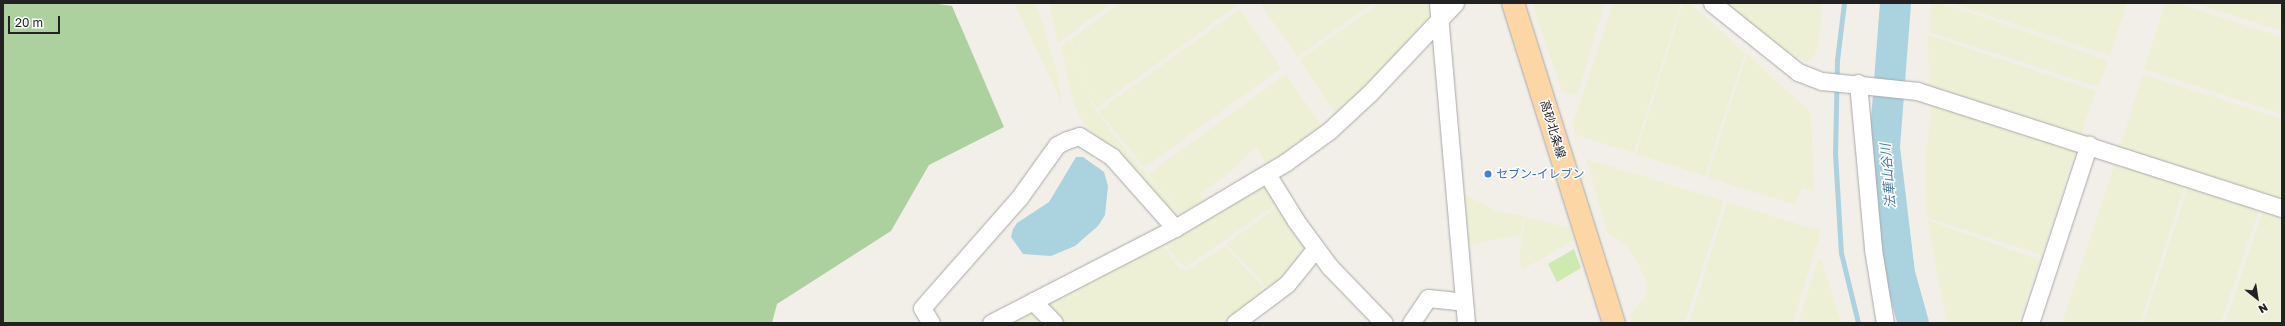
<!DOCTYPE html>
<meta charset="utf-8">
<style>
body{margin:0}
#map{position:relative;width:2285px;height:326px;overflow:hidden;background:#f2efe9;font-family:"Golos Text","Noto Sans JP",sans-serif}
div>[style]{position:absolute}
.farmland>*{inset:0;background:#eef0d5}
.grass>*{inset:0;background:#cdebb0}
.forest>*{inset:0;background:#add19e}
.water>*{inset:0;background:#aad3df}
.stream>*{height:5px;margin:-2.5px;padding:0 2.5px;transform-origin:2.5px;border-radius:2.5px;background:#aad3df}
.river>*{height:31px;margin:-15.5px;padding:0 15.5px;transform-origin:15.5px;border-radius:15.5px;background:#aad3df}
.roads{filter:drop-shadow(0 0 1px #a9a9a9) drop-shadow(0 0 1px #a9a9a9)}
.street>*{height:17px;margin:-8.5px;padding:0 8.5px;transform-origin:8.5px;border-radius:8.5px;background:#fff}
.primary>*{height:22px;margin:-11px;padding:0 11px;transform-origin:11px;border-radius:11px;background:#fcd6a4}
.dots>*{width:11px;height:11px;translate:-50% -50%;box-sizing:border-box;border:2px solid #fff;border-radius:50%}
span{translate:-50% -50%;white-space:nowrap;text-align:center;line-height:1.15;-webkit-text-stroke:3px #fff;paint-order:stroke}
.street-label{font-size:12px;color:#222}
.shop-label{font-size:12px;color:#366cbe}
.left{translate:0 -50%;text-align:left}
.water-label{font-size:13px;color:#4a7aab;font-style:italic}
.frame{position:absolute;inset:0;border:4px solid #222;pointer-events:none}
.north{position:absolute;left:2237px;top:278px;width:40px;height:40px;-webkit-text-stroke:3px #fff;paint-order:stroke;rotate:150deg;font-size:11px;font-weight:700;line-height:16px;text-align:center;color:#222}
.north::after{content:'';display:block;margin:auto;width:14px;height:18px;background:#222;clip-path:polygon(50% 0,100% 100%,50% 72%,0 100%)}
.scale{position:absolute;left:8px;top:16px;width:52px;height:18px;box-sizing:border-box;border:2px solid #222;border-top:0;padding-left:5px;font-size:12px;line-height:14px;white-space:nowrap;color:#222;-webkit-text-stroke:3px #fff;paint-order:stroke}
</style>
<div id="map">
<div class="farmland">
<div style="clip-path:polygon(1014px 3px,1036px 3px,1057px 72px,1062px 103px)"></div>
<div style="clip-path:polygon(1049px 3px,1112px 3px,1058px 43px)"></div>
<div style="clip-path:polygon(1120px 3px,1237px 3px,1238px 5px,1096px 108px,1087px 91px,1071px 39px)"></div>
<div style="clip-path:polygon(1260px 3px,1373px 3px,1297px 57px)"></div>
<div style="clip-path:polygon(1380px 3px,1428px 3px,1429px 17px,1372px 81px,1335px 113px,1299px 60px)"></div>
<div style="clip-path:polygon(1532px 3px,1600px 3px,1604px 6px,1578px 93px,1571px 95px,1562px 91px)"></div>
<div style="clip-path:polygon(1613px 3px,1681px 3px,1634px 153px,1576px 135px,1573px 123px)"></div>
<div style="clip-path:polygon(1683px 3px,1690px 3px,1745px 53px,1705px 176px,1636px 154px)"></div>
<div style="clip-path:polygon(1723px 3px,1823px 3px,1818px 46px,1813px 59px,1807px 62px,1787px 52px)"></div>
<div style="clip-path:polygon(1931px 3px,1941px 3px,2108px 60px,2098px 87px,1929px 32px)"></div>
<div style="clip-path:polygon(1951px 3px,2127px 3px,2110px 56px)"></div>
<div style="clip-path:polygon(2165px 3px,2176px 3px,2282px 37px,2282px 114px,2144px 69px)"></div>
<div style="clip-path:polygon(2193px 3px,2282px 3px,2282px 31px)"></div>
<div style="clip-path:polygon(1240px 9px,1281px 68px,1144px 168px,1098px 111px)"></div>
<div style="clip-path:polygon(1928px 35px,2096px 91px,2081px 134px,1929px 85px)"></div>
<div style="clip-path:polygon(1070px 39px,1092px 105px,1126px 151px,1181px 214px,1170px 211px,1083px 123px,1073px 102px,1061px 47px)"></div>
<div style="clip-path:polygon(1747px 54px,1811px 112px,1814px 192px,1802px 188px,1795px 205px,1707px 177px)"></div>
<div style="clip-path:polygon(1286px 74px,1321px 125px,1269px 164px,1263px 159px,1256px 146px,1231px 171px,1200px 194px,1203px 201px,1182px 214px,1148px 174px)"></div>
<div style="clip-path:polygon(2143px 74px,2282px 119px,2282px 198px,2120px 147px)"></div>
<div style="clip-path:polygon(1932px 105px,2075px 151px,2042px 255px,1927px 218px,1925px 160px)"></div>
<div style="clip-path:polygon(1586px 159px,1724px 201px,1685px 323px,1632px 323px,1630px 314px,1647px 295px,1646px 279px,1627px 245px,1607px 232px)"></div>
<div style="clip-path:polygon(2115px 163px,2185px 186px,2140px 323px,2062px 323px)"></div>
<div style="clip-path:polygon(1265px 186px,1278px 203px,1187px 266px,1179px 264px,1165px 244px)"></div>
<div style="clip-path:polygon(2188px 187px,2259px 210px,2221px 323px,2143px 323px)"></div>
<div style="clip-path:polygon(1462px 193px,1496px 211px,1524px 216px,1521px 235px,1467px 245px)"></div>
<div style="clip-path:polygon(1727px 202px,1821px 231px,1793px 323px,1689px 323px)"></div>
<div style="clip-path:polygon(1279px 205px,1309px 246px,1270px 291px,1226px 244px)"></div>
<div style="clip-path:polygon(2263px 210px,2282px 217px,2282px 323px,2225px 323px)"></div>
<div style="clip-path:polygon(1525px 217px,1570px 228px,1574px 240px,1522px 270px,1519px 256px)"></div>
<div style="clip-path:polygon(1927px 220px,2040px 260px,2018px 323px,1947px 323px)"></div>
<div style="clip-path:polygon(1163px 245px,1179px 268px,1187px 270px,1225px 246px,1268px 292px,1227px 323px,1061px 323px,1049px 309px,1050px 301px)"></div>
<div style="clip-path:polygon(1818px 259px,1822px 260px,1841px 323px,1798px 323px)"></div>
<div style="clip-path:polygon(1032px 310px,1046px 323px,1008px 323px)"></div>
</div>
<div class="grass">
<div style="clip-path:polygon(1574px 249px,1581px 268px,1557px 282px,1548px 264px)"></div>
</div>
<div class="forest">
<div style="clip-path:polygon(3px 3px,931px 3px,952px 6px,1004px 127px,929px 165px,891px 231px,777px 304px,772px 323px,3px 323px)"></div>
</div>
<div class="water">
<div style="clip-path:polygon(1076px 157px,1083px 157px,1104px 172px,1108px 186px,1105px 215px,1098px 226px,1075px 246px,1051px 256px,1023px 254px,1011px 237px,1013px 229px,1017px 223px,1049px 202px)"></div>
</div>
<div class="stream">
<div style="left:1844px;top:3px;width:57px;rotate:97deg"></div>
<div style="left:1837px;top:60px;width:93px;rotate:91.2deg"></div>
<div style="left:1835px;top:153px;width:100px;rotate:86.6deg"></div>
<div style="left:1841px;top:253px;width:72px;rotate:76.3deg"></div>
</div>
<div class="river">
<div style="left:1895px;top:3px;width:144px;rotate:94.4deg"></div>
<div style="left:1884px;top:147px;width:127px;rotate:83.2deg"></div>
<div style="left:1899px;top:273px;width:52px;rotate:74.4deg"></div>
</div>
<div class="roads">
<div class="street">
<div style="left:1438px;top:3px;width:321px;rotate:85deg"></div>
<div style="left:1712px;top:3px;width:110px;rotate:38.7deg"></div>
<div style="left:1798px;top:72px;width:26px;rotate:21deg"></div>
<div style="left:1822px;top:81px;width:96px;rotate:6deg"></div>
<div style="left:1917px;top:91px;width:383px;rotate:17.8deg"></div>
<div style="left:1858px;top:83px;width:167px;rotate:84.8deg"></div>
<div style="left:1873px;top:249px;width:75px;rotate:80.8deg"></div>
<div style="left:1267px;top:174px;width:55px;rotate:58.3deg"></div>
<div style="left:1296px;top:221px;width:56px;rotate:53.7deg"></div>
<div style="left:1329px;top:266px;width:79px;rotate:46deg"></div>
<div style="left:1033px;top:301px;width:30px;rotate:46deg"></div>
<div style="left:931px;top:323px;width:17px;rotate:-121deg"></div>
<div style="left:922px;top:308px;width:147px;rotate:-48.6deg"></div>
<div style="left:1019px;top:198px;width:65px;rotate:-54.4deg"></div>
<div style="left:1057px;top:145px;width:11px;rotate:-27deg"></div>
<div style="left:1067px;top:140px;width:13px;rotate:-18deg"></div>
<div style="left:1079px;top:136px;width:39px;rotate:32deg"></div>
<div style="left:1112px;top:157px;width:95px;rotate:48.4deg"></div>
<div style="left:991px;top:323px;width:207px;rotate:-27.3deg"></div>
<div style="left:1175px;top:228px;width:129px;rotate:-30.7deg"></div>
<div style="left:1286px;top:162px;width:54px;rotate:-36deg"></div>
<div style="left:1330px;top:130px;width:54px;rotate:-42.8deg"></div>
<div style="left:1370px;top:93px;width:124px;rotate:-46.6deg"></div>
<div style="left:1235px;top:323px;width:65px;rotate:-36.9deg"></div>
<div style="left:1287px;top:284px;width:46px;rotate:-51.1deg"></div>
<div style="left:1411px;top:323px;width:30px;rotate:-56deg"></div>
<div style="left:1428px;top:298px;width:36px;rotate:6deg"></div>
<div style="left:2030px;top:323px;width:188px;rotate:-71.8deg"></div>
</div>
<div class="primary">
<div style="left:1513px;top:3px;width:336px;rotate:72.5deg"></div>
</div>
</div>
<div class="dots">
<div style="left:1488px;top:174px;background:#3f7fe0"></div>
</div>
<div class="street-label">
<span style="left:1553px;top:129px;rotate:73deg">高砂北条線</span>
</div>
<div class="shop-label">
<span class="left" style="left:1496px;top:174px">セブン-イレブン</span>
</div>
<div class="water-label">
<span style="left:1888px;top:176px;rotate:-95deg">法華山谷川</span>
</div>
<div class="frame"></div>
<div class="north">N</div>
<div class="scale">20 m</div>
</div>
